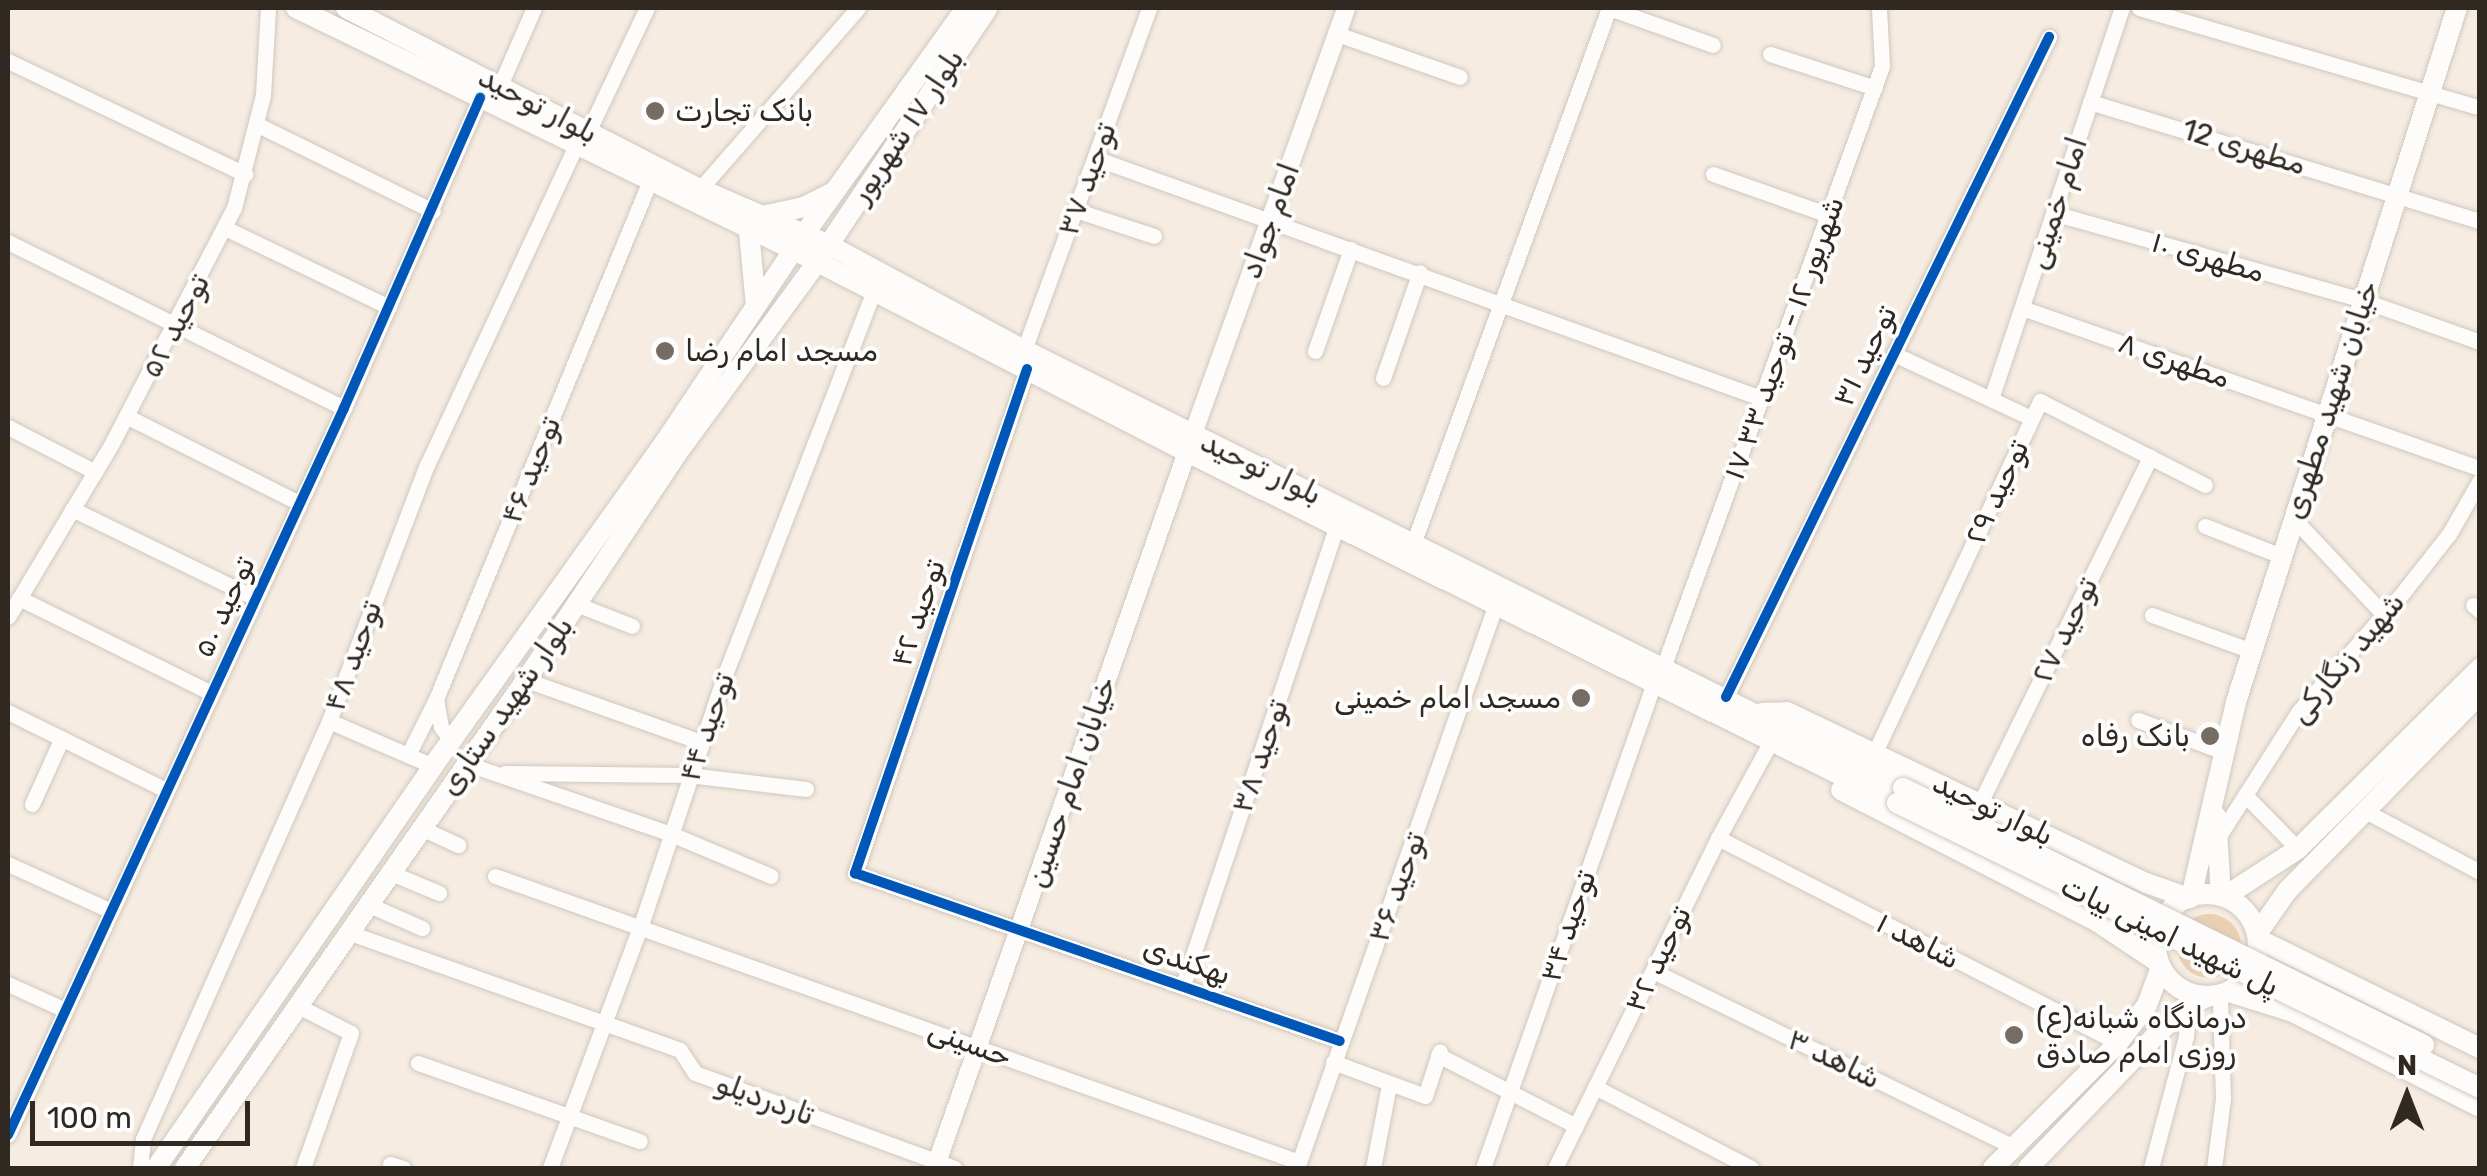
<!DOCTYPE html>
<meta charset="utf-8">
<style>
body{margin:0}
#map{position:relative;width:2487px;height:1176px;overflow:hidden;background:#f6ece1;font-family:Rubik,"Noto Sans Arabic",sans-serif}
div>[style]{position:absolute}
.green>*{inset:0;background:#e9d0b2}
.round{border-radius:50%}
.roads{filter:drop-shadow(0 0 2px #cfc7bf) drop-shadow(0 0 2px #cfc7bf)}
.minor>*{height:15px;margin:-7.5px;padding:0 7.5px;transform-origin:7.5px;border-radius:7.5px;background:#fefcfa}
.tertiary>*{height:18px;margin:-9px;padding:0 9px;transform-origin:9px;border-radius:9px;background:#fefcfa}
.secondary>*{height:20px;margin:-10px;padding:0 10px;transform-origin:10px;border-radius:10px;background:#fefcfa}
.secondary>.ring{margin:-10px;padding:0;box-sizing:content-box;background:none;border:20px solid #fefcfa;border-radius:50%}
.bridges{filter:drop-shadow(0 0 2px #cfc7bf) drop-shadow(0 0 2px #cfc7bf)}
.secondary-bridge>*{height:20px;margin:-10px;padding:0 10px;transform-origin:10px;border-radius:10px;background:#fefcfa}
.cycleway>*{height:10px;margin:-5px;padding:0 5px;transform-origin:5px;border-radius:5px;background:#0057b8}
.dots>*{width:28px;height:28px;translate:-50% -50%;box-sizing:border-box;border:5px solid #fdfdfd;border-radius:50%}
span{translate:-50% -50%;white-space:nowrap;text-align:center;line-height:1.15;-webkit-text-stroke:8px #fdfdfd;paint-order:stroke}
.street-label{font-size:30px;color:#302921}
.poi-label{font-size:30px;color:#302921}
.left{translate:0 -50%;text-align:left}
.right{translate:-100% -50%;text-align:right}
.frame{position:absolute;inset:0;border:10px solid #302921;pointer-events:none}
.north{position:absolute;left:2357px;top:1046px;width:100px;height:100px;-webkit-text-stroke:8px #fdfdfd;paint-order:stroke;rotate:0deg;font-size:28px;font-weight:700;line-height:40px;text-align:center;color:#302921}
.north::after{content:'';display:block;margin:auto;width:35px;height:45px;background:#302921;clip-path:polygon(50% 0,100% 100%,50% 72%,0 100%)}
.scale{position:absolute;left:30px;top:1101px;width:220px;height:45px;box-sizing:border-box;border:5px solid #302921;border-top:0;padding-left:12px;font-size:30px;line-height:35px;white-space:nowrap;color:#302921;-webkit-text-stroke:8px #fdfdfd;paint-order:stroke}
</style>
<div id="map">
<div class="green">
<div class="round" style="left:2177px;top:914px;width:64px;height:64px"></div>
</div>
<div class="roads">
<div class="minor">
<div style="left:1609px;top:8px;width:110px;rotate:19.6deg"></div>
<div style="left:2139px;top:8px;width:355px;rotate:16.3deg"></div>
<div style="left:1337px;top:34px;width:130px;rotate:19.3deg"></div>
<div style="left:1770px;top:54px;width:110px;rotate:17.9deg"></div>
<div style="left:8px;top:61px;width:263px;rotate:25.5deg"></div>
<div style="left:501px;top:83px;width:82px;rotate:-66.3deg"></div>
<div style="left:2090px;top:102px;width:408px;rotate:17deg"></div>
<div style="left:256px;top:124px;width:197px;rotate:26.2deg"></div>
<div style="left:588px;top:132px;width:137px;rotate:-64.6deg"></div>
<div style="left:1095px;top:158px;width:708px;rotate:19.82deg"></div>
<div style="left:1713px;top:174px;width:123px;rotate:19.5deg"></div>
<div style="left:700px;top:189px;width:240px;rotate:-48.9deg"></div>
<div style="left:1075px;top:210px;width:83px;rotate:18.2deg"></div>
<div style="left:2053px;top:213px;width:321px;rotate:15.7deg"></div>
<div style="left:2362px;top:300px;width:125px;rotate:19.6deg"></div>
<div style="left:225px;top:228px;width:182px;rotate:25.7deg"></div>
<div style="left:8px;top:242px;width:375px;rotate:26.3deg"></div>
<div style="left:2022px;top:308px;width:485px;rotate:19.3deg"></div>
<div style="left:1024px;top:350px;width:364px;rotate:-69.9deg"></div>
<div style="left:1315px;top:351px;width:108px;rotate:-70.6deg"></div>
<div style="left:1894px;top:354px;width:151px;rotate:25deg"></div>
<div style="left:1027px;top:369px;width:533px;rotate:108.84deg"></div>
<div style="left:855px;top:873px;width:513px;rotate:19.11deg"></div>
<div style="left:1383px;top:378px;width:112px;rotate:-70.8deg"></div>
<div style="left:1991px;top:399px;width:412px;rotate:-71.5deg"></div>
<div style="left:126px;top:416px;width:194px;rotate:26.7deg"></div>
<div style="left:8px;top:427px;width:98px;rotate:27.3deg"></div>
<div style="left:72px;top:509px;width:203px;rotate:25.9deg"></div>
<div style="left:2293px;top:518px;width:133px;rotate:46.8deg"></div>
<div style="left:2205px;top:526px;width:82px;rotate:21.5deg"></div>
<div style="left:1413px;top:544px;width:571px;rotate:-69.91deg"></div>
<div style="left:19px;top:598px;width:214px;rotate:26.3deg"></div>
<div style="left:576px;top:604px;width:60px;rotate:21.4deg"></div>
<div style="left:2473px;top:605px;width:9px;rotate:41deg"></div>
<div style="left:2152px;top:615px;width:106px;rotate:19.8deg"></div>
<div style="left:8px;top:617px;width:200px;rotate:-59.1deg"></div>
<div style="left:111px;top:445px;width:267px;rotate:-62.6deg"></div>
<div style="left:234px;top:208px;width:117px;rotate:-75.6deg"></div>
<div style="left:263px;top:95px;width:87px;rotate:-86.7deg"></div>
<div style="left:1664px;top:665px;width:637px;rotate:-70deg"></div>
<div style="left:1882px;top:66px;width:58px;rotate:-93deg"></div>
<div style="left:526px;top:680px;width:186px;rotate:19.5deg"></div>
<div style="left:1726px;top:697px;width:735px;rotate:-63.92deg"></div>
<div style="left:436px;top:699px;width:28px;rotate:80deg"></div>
<div style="left:441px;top:727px;width:18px;rotate:52deg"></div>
<div style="left:8px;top:712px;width:176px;rotate:26.3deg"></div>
<div style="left:2138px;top:720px;width:92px;rotate:20.4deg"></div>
<div style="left:329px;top:721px;width:113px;rotate:23.4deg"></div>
<div style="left:1875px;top:752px;width:388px;rotate:-64.8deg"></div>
<div style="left:2040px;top:401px;width:185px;rotate:27deg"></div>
<div style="left:408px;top:755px;width:63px;rotate:-63.4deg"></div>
<div style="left:436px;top:699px;width:558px;rotate:-67.57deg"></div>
<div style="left:465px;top:763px;width:218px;rotate:19deg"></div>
<div style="left:671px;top:834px;width:108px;rotate:22.8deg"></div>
<div style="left:505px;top:773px;width:184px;rotate:0.6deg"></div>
<div style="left:689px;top:775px;width:118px;rotate:6.8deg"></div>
<div style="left:2245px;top:795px;width:76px;rotate:45.5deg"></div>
<div style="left:1980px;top:803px;width:386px;rotate:-63.8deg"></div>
<div style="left:32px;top:804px;width:72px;rotate:-65.6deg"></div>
<div style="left:2367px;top:812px;width:128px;rotate:28deg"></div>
<div style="left:421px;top:828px;width:41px;rotate:24.7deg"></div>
<div style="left:1718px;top:838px;width:449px;rotate:27.1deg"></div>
<div style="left:2217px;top:839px;width:152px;rotate:-57.4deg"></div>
<div style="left:2299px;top:711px;width:154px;rotate:-48.7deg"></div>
<div style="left:2401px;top:595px;width:78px;rotate:-51.8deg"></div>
<div style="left:2449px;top:534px;width:62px;rotate:-60.1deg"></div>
<div style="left:8px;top:864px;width:111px;rotate:24.5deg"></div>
<div style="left:391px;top:873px;width:52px;rotate:22.6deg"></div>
<div style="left:495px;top:876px;width:853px;rotate:19.58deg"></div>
<div style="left:369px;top:905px;width:58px;rotate:23.5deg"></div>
<div style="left:350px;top:933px;width:350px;rotate:19.5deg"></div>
<div style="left:680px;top:1050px;width:27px;rotate:57deg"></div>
<div style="left:695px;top:1073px;width:276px;rotate:20.1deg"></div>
<div style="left:1653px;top:971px;width:402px;rotate:26deg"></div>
<div style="left:8px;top:984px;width:63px;rotate:24.5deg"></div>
<div style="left:1183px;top:985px;width:484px;rotate:-71.5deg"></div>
<div style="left:300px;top:1007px;width:57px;rotate:27deg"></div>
<div style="left:351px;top:1033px;width:143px;rotate:109.6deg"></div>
<div style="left:1438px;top:1055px;width:155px;rotate:27.2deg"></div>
<div style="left:1333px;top:1062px;width:98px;rotate:20.3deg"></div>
<div style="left:1425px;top:1096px;width:47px;rotate:-71.6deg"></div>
<div style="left:418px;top:1063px;width:235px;rotate:19.4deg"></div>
<div style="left:1595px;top:1087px;width:176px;rotate:27.4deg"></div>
<div style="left:8px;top:1135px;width:801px;rotate:-65.19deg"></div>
<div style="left:344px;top:408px;width:339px;rotate:-66.3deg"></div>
<div style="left:390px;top:1164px;width:14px;rotate:17deg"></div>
<div style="left:140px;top:1168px;width:29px;rotate:-84deg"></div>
<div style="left:143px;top:1139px;width:458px;rotate:-66deg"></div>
<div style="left:329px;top:721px;width:274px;rotate:-69.1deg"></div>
<div style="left:427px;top:465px;width:353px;rotate:-65deg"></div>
<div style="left:550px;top:1168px;width:259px;rotate:-69.5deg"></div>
<div style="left:641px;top:925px;width:262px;rotate:-71.5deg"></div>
<div style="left:724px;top:677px;width:415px;rotate:-68.8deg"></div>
<div style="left:1297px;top:1168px;width:598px;rotate:-70.57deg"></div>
<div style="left:1373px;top:1168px;width:85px;rotate:-79.1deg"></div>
<div style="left:1483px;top:1168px;width:514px;rotate:-70.58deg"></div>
<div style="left:1555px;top:1168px;width:368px;rotate:-63.7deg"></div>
<div style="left:1718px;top:838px;width:111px;rotate:-61.3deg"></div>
<div style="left:2151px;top:1168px;width:137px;rotate:-75.1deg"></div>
<div style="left:2186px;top:1036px;width:31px;rotate:-84deg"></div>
<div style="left:2214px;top:1168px;width:70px;rotate:-82.6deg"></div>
<div style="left:2223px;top:1099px;width:104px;rotate:-91.7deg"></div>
</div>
<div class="tertiary">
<div style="left:1193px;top:434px;width:453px;rotate:-70.2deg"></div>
<div style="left:935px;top:1168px;width:759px;rotate:-70.61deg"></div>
</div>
<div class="secondary">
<div style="left:296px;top:8px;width:554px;rotate:25.92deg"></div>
<div style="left:794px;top:250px;width:442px;rotate:27.2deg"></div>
<div style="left:1187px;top:452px;width:792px;rotate:26.31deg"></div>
<div style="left:346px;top:8px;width:398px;rotate:27.1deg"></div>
<div style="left:700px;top:189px;width:138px;rotate:23.4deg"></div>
<div style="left:827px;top:244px;width:224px;rotate:28.3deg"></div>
<div style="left:1024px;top:350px;width:982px;rotate:26.49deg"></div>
<div style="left:762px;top:216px;width:43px;rotate:-12.1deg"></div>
<div style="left:804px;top:207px;width:34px;rotate:-27deg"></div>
<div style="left:749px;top:231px;width:75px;rotate:84.7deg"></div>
<div style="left:1762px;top:713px;width:25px;rotate:-2deg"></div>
<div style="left:1787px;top:712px;width:398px;rotate:25.5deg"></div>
<div style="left:2146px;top:883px;width:46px;rotate:19.2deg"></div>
<div style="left:1841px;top:790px;width:287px;rotate:27.2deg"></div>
<div style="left:2096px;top:921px;width:74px;rotate:33.5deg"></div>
<div style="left:2216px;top:816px;width:80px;rotate:86.4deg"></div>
<div class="ring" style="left:2156px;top:894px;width:82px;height:82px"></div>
<div style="left:2191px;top:897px;width:200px;rotate:-77deg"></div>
<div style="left:2236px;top:702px;width:728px;rotate:-72.34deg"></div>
<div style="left:2224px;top:897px;width:88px;rotate:-33deg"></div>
<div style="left:2298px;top:849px;width:257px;rotate:-44.8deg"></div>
<div style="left:2257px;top:934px;width:52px;rotate:-55.1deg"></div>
<div style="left:2287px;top:891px;width:276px;rotate:-45.6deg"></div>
<div style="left:2258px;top:939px;width:247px;rotate:26.2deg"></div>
<div style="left:2229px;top:992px;width:67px;rotate:17.4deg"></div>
<div style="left:2293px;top:1012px;width:210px;rotate:26.9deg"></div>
<div style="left:156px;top:1168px;width:488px;rotate:-55.4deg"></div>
<div style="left:433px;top:766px;width:398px;rotate:-54.4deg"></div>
<div style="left:665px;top:442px;width:252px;rotate:-56.2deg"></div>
<div style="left:805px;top:233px;width:277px;rotate:-54.4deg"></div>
<div style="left:185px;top:1168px;width:595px;rotate:-55.06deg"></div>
<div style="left:526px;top:680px;width:279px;rotate:-56.3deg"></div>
<div style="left:681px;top:448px;width:230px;rotate:-53.8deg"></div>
<div style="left:817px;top:262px;width:306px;rotate:-56.1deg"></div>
<div style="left:1993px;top:1168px;width:177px;rotate:-45deg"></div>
<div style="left:2118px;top:1043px;width:48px;rotate:-52.7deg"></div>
<div style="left:2147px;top:1005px;width:40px;rotate:-69.8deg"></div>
<div style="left:2028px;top:1168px;width:189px;rotate:-46.1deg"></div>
<div style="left:2159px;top:1032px;width:40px;rotate:-42deg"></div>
<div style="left:2189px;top:1005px;width:20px;rotate:-24deg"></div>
</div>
</div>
<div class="bridges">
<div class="secondary-bridge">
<div style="left:1903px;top:788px;width:581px;rotate:26.26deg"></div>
<div style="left:1897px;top:803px;width:649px;rotate:26.05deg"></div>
</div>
</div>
<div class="cycleway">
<div style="left:1027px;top:369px;width:533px;rotate:108.84deg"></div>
<div style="left:855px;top:873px;width:513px;rotate:19.11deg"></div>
<div style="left:1726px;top:697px;width:735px;rotate:-63.92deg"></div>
<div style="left:8px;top:1135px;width:801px;rotate:-65.19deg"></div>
<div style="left:344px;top:408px;width:339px;rotate:-66.3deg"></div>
</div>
<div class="dots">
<div style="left:655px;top:111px;background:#756d64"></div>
<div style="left:665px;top:351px;background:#756d64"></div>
<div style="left:1581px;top:698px;background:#756d64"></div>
<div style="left:2210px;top:736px;background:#756d64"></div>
<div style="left:2014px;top:1035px;background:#756d64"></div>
</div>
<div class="street-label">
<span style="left:538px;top:105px;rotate:28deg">بلوار توحید</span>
<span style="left:907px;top:126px;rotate:-56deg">بلوار ۱۷ شهریور</span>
<span style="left:2244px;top:147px;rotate:17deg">مطهری 12</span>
<span style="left:1087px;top:179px;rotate:-70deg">توحید ۳۷</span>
<span style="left:2057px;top:203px;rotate:-72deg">امام خمینی</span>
<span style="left:1270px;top:221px;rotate:-70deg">امام جواد</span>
<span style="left:2208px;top:257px;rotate:16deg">مطهری ۱۰</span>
<span style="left:175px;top:326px;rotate:-62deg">توحید ۵۲</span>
<span style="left:1784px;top:338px;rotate:-70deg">۱۷ شهریور ۱۲ - توحید ۳۳</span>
<span style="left:1865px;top:356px;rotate:-64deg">توحید ۳۱</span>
<span style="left:2174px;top:360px;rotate:19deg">مطهری ۸</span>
<span style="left:2331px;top:400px;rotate:-72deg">خیابان شهید مطهری</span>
<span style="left:1261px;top:468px;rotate:26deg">بلوار توحید</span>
<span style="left:531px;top:470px;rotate:-68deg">توحید ۴۶</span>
<span style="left:1997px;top:492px;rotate:-65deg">توحید ۲۹</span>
<span style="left:224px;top:607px;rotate:-65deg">توحید ۵۰</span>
<span style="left:918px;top:613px;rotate:-71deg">توحید ۴۲</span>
<span style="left:2065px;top:630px;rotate:-64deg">توحید ۲۷</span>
<span style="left:353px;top:656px;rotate:-70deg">توحید ۴۸</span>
<span style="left:2347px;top:658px;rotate:-50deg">شهید زنگارکی</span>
<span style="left:506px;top:706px;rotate:-55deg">بلوار شهید ستاری</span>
<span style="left:707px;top:727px;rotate:-71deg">توحید ۴۴</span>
<span style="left:1260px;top:756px;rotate:-71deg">توحید ۳۸</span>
<span style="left:1071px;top:782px;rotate:-71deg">خیابان امام حسین</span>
<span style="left:1993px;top:809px;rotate:26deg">بلوار توحید</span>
<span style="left:1397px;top:887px;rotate:-70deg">توحید ۳۶</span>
<span style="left:1568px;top:926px;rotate:-71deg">توحید ۳۴</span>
<span style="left:2170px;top:936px;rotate:26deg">پل شهید امینی بیات</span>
<span style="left:1918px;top:941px;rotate:27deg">شاهد ۱</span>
<span style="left:1658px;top:959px;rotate:-64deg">توحید ۳۲</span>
<span style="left:1187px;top:961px;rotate:19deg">بهکندی</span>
<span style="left:970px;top:1043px;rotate:20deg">حسینی</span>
<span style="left:1834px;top:1059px;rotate:26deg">شاهد ۳</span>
<span style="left:765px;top:1099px;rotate:20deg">تاردردیلو</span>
</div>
<div class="poi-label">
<span class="left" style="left:675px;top:111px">بانک تجارت</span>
<span class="left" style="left:685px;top:351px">مسجد امام رضا</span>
<span class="right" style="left:1561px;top:698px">مسجد امام خمینی</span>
<span class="right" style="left:2190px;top:736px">بانک رفاه</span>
<span class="left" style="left:2036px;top:1035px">(ع)درمانگاه شبانه<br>روزی امام صادق</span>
</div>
<div class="frame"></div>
<div class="north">N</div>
<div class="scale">100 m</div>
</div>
